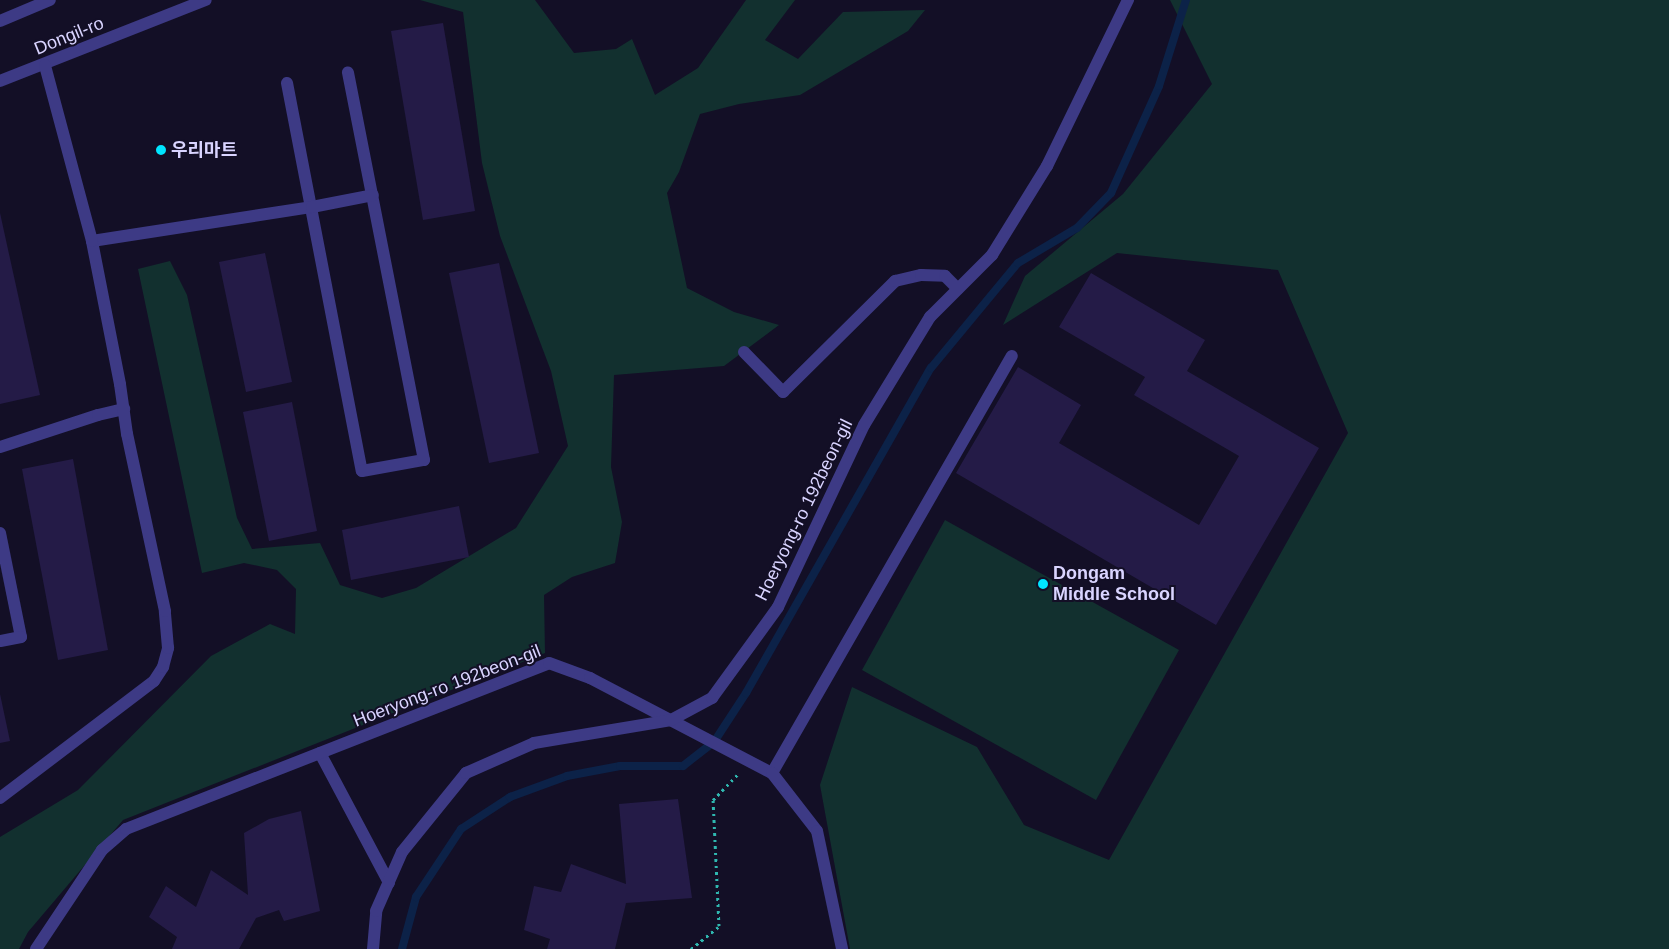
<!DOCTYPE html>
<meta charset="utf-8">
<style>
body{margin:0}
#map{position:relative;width:1669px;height:949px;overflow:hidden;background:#130f26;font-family:Helvetica,"Noto Sans KR",sans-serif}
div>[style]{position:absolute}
.green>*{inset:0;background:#12302f}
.stream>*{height:8px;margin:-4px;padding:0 4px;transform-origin:4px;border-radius:4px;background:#0c2248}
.building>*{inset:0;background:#241b47}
.path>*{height:3px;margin-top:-1.5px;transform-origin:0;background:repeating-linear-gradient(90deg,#2fb8b0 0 2.5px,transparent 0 6.5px)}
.minor>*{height:12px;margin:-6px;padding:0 6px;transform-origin:6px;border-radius:6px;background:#3d3a85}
.dots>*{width:14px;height:14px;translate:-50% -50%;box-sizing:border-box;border:2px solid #130f26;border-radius:50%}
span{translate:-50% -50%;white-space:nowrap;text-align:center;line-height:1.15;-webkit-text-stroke:4px #130f26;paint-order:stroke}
.street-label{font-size:18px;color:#d9d4ff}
.poi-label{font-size:18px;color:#d9d4ff;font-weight:700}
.left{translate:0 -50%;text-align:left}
</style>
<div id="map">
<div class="green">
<div style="clip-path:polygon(420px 0,535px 0,574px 53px,616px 49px,632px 39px,655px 95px,698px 68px,746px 0,795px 0,765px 40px,798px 59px,843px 12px,925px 10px,908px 31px,800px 95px,739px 104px,700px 114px,679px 172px,667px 193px,687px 288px,734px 312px,779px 325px,724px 366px,614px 375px,611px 467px,622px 522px,615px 563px,572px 577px,544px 595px,545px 653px,123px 820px,28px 932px,19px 949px,0 949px,0 837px,78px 790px,211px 656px,270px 624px,295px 634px,296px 589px,277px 570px,244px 563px,202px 573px,138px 269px,170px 261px,187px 295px,237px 518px,252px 549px,320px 543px,340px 585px,382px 598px,416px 588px,516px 528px,568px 446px,551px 371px,500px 236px,482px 163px,463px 12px)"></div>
<div style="clip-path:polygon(1170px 0,1669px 0,1669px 949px,850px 949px,820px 785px,852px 687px,977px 747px,1024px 825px,1109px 860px,1348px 433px,1278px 270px,1117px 253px,1003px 325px,1025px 276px,1123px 194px,1212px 84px)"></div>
<div style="clip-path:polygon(945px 520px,1179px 650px,1096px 800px,862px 670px)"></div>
</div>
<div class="stream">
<div style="left:402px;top:949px;width:54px;rotate:-74.9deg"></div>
<div style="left:416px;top:897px;width:82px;rotate:-56.5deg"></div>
<div style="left:461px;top:829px;width:59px;rotate:-33.1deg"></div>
<div style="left:510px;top:797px;width:61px;rotate:-20.2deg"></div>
<div style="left:567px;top:776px;width:54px;rotate:-10.7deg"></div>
<div style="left:620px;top:766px;width:63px"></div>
<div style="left:683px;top:766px;width:39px;rotate:-38deg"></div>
<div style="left:714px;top:742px;width:59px;rotate:-56.9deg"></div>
<div style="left:746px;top:693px;width:374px;rotate:-60.4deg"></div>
<div style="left:931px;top:368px;width:136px;rotate:-50.4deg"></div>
<div style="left:1018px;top:263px;width:69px;rotate:-30.7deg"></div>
<div style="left:1077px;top:228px;width:49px;rotate:-45.8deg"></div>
<div style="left:1111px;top:193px;width:117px;rotate:-65.8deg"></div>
<div style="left:1159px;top:86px;width:90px;rotate:-72.6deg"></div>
</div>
<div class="building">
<div style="clip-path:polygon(443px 23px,475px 211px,423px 220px,391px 31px)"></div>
<div style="clip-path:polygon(0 213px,40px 395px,0 404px)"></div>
<div style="clip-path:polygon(265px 253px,292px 382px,246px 392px,219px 262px)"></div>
<div style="clip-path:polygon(499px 263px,539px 453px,489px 463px,449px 273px)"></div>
<div style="clip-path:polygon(1091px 273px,1205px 340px,1187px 371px,1319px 448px,1216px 625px,956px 473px,1018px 367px,1081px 405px,1059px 443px,1199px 525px,1239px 456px,1134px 395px,1145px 377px,1059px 327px)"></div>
<div style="clip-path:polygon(292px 402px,317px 531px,269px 541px,243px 412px)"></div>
<div style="clip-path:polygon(73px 459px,108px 650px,58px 660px,22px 469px)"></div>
<div style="clip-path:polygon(459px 506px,469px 557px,351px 580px,342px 530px)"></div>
<div style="clip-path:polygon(0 694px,10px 741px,0 743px)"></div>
<div style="clip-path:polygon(678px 799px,692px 898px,626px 903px,615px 949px,547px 949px,550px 939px,524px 930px,534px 886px,561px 892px,571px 864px,626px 884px,619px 804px)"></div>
<div style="clip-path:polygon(301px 811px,320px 911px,284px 921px,279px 910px,256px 918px,239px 949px,172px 949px,177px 937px,149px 917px,166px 886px,196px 907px,211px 870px,248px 895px,244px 833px,269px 819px)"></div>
</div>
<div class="path">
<div style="left:691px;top:949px;width:36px;rotate:-39deg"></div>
<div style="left:719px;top:926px;width:126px;rotate:-92.7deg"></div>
<div style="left:713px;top:800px;width:35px;rotate:-46deg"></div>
</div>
<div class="minor">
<div style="left:0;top:21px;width:54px;rotate:-22.8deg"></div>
<div style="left:0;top:81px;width:221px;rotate:-21.5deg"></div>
<div style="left:287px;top:83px;width:395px;rotate:79.1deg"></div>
<div style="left:362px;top:471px;width:63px;rotate:-10.1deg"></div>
<div style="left:424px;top:460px;width:395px;rotate:-101.1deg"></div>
<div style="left:92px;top:241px;width:223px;rotate:-8.8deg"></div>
<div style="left:312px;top:207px;width:62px;rotate:-11.1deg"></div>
<div style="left:744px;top:352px;width:56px;rotate:45.7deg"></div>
<div style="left:783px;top:392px;width:158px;rotate:-44.7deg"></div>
<div style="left:895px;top:281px;width:27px;rotate:-13deg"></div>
<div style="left:921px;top:275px;width:24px;rotate:2deg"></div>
<div style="left:945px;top:276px;width:18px;rotate:45deg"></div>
<div style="left:0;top:447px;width:103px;rotate:-18.1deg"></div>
<div style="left:98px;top:415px;width:27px;rotate:-13deg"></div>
<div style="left:0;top:533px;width:106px;rotate:78.6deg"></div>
<div style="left:21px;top:637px;width:21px;rotate:169deg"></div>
<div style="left:320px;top:753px;width:147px;rotate:62deg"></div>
<div style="left:772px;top:773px;width:481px;rotate:-60.1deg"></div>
<div style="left:0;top:798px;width:193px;rotate:-37.2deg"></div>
<div style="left:154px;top:681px;width:17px;rotate:-57deg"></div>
<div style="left:163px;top:667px;width:20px;rotate:-75deg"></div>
<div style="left:168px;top:648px;width:37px;rotate:-95deg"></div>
<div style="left:165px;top:611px;width:181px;rotate:-102.1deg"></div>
<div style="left:127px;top:434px;width:50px;rotate:-98deg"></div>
<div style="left:120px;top:384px;width:146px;rotate:-101.1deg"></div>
<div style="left:92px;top:241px;width:182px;rotate:-105deg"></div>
<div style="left:36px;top:949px;width:119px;rotate:-56.3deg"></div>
<div style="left:102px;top:850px;width:32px;rotate:-41deg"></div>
<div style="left:126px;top:829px;width:454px;rotate:-21.4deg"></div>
<div style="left:549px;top:663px;width:44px;rotate:20.1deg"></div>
<div style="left:590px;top:678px;width:205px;rotate:27.6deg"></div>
<div style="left:772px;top:773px;width:73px;rotate:52.2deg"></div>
<div style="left:817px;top:831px;width:121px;rotate:78deg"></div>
<div style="left:373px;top:949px;width:38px;rotate:-85deg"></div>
<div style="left:376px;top:911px;width:64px;rotate:-66.2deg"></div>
<div style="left:402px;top:852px;width:102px;rotate:-51deg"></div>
<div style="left:466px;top:773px;width:74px;rotate:-23.8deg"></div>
<div style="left:534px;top:743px;width:139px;rotate:-9.5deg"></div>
<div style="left:671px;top:720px;width:47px;rotate:-28.2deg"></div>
<div style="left:712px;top:698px;width:112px;rotate:-54deg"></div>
<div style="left:778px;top:607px;width:201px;rotate:-64.7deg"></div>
<div style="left:864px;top:425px;width:127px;rotate:-58.6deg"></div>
<div style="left:930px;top:317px;width:88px;rotate:-45deg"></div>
<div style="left:992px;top:255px;width:105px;rotate:-58.3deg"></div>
<div style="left:1047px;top:166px;width:185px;rotate:-64deg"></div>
</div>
<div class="dots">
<div style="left:161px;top:150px;background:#00e5ff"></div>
<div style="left:1043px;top:584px;background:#00e5ff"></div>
</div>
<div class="street-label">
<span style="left:69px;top:36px;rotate:-22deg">Dongil-ro</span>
<span style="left:804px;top:510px;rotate:-64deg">Hoeryong-ro 192beon-gil</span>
<span style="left:447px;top:686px;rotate:-21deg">Hoeryong-ro 192beon-gil</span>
</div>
<div class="poi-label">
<span class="left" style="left:171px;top:150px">우리마트</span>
<span class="left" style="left:1053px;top:584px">Dongam<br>Middle School</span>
</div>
</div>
